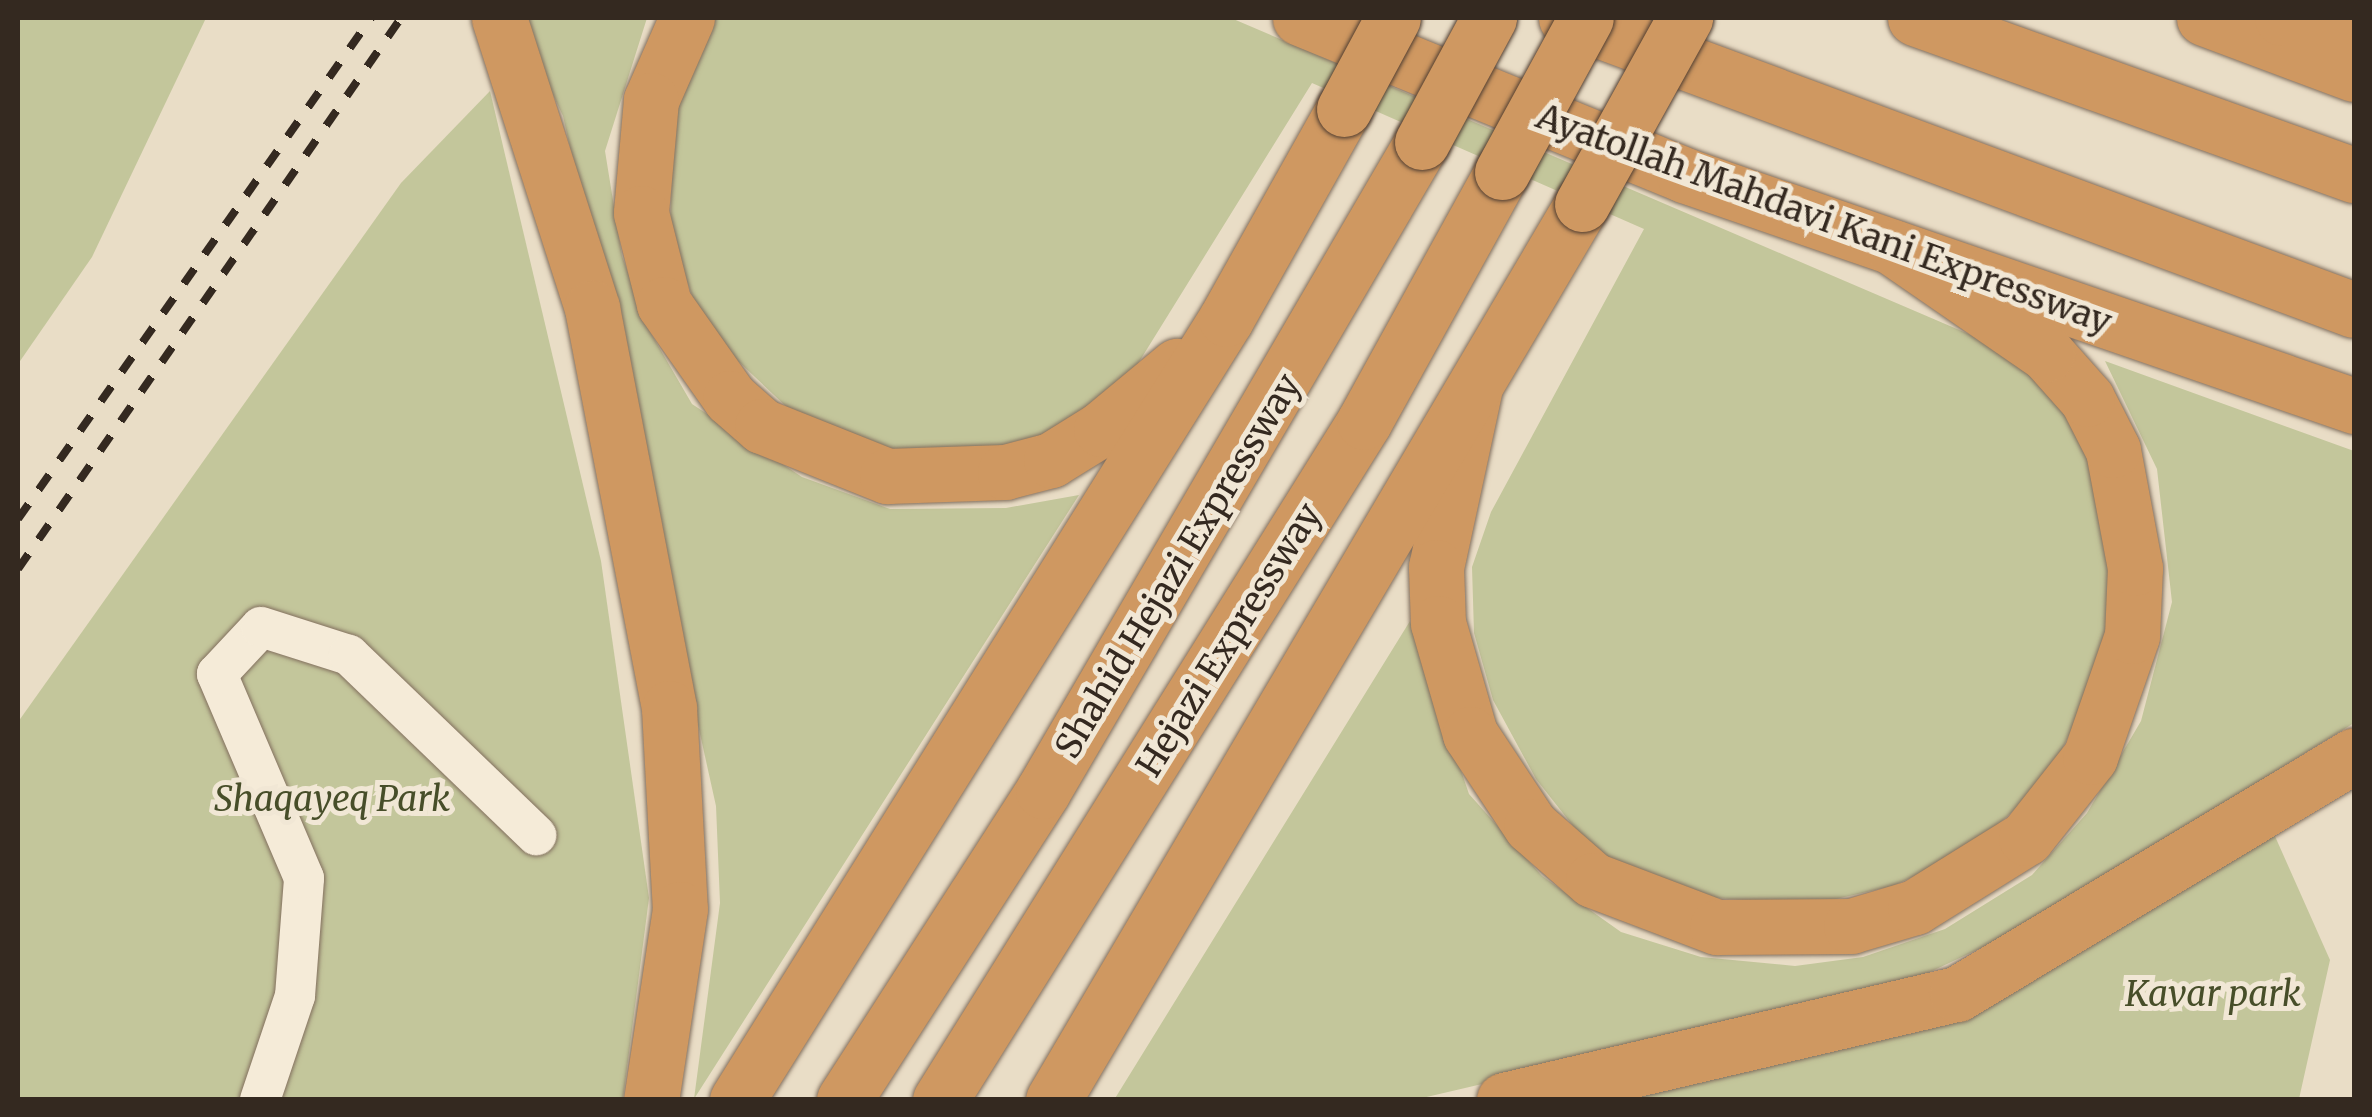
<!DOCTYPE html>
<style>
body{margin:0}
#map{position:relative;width:2372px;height:1117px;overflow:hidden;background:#e9ddc6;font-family:Merriweather,serif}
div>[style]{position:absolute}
.green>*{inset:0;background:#c3c69b}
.roads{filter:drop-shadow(0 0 2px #826f5e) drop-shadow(0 0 2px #826f5e)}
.minor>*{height:40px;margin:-20px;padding:0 20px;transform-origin:20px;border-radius:20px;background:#f5ebd8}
.highway>*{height:55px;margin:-27.5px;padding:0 27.5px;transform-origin:27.5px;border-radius:27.5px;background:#cf9861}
.rail>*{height:8px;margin-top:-4px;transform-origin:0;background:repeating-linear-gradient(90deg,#342920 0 18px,transparent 0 36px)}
.bridges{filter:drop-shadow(0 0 2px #513e31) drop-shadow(0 0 2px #513e31)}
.highway-bridge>*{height:55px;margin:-27.5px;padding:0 27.5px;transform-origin:27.5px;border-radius:27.5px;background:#cf9861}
span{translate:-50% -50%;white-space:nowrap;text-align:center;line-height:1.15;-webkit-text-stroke:10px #f1e7d5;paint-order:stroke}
.street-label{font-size:35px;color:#342920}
.park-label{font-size:35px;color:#474e29;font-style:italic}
.frame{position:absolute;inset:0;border:20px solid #342920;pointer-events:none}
</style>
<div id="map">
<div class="green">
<div style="clip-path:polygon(18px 18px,206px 18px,92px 257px,18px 364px)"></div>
<div style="clip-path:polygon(517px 18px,647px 18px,605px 151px,622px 256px,649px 330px,692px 404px,802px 477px,890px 509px,1006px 508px,1079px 495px,694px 1099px,720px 903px,716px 806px,563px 116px)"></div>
<div style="clip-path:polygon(715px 18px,1231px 18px,2013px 353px,2074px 417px,2107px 504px,2116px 605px,2092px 688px,2046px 782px,1968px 851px,1893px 886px,1814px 904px,1713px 898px,1596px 855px,1536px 779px,1493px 700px,1474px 633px,1472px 567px,1491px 512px,1644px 229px,1312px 83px,1121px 391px,1020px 448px,899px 456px,808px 427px,704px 329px,670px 234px,674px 100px)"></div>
<div style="clip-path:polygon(490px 91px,601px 561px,649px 898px,623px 1099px,18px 1100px,18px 722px,401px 183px)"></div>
<div style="clip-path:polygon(2105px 361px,2354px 451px,2354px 723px,2015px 932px,1898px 987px,1418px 1099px,1114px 1100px,1410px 621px,1469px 794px,1542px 876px,1621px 932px,1701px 957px,1795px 966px,1863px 957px,1945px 929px,2032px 875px,2087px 813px,2141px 721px,2172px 602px,2157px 469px)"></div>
<div style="clip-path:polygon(2274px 834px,2330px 960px,2299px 1099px,1589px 1100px,1923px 1027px,2035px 978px)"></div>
</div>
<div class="roads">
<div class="minor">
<div style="left:260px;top:1100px;width:110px;rotate:-71.4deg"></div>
<div style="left:295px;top:996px;width:118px;rotate:-85.6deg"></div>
<div style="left:304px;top:878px;width:222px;rotate:-113.1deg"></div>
<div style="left:217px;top:674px;width:64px;rotate:-46.9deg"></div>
<div style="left:261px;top:627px;width:92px;rotate:17.7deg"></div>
<div style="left:349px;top:655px;width:260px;rotate:43.9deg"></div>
</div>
<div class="highway">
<div style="left:499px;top:18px;width:305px;rotate:72.2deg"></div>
<div style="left:592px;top:308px;width:407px;rotate:79.1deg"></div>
<div style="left:669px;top:708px;width:201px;rotate:86.9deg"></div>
<div style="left:680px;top:909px;width:193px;rotate:98.6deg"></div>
<div style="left:687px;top:18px;width:90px;rotate:113.7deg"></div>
<div style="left:651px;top:100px;width:113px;rotate:95.1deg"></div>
<div style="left:641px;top:213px;width:94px;rotate:75.8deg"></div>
<div style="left:664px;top:304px;width:115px;rotate:54.9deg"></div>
<div style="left:730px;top:398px;width:43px;rotate:41.2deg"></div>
<div style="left:762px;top:426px;width:135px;rotate:21.8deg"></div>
<div style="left:887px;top:476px;width:118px;rotate:-1.9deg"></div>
<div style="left:1005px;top:472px;width:48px;rotate:-14.6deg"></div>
<div style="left:1051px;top:460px;width:59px;rotate:-31.8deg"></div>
<div style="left:1101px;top:429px;width:99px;rotate:-39.7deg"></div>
<div style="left:1300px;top:18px;width:415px;rotate:22.2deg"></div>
<div style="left:1684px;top:175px;width:709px;rotate:19.02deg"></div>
<div style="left:1566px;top:18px;width:840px;rotate:20.33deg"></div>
<div style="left:1915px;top:18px;width:466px;rotate:19.7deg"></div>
<div style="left:2204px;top:18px;width:160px;rotate:20.5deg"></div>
<div style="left:2282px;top:18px;width:72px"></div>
<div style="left:1475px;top:387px;width:184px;rotate:102.2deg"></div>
<div style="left:1436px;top:567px;width:56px;rotate:88deg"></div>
<div style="left:1438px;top:623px;width:116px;rotate:73.9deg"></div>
<div style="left:1470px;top:734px;width:110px;rotate:56.5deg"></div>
<div style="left:1531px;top:826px;width:82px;rotate:41.1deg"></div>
<div style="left:1593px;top:880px;width:133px;rotate:20.8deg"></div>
<div style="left:1717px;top:927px;width:134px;rotate:-0.4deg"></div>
<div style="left:1851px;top:926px;width:67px;rotate:-16.5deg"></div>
<div style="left:1915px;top:907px;width:131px;rotate:-31.9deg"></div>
<div style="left:2026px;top:838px;width:103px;rotate:-51.7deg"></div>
<div style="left:2090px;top:757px;width:128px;rotate:-70.9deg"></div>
<div style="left:2132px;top:636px;width:68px;rotate:-87.5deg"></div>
<div style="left:2135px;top:568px;width:120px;rotate:-100.6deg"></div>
<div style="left:2113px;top:450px;width:57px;rotate:-117deg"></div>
<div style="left:2087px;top:399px;width:60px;rotate:-131.6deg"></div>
<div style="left:2047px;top:354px;width:188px;rotate:-145.4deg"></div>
<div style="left:737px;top:1100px;width:921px;rotate:-57.95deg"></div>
<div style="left:1226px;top:319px;width:241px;rotate:-60.7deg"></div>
<div style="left:844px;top:1100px;width:368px;rotate:-57.2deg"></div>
<div style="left:1043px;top:791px;width:752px;rotate:-59.72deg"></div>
<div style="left:940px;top:1100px;width:800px;rotate:-57.98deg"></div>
<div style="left:1364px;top:422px;width:286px;rotate:-61.1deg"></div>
<div style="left:1053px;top:1100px;width:1041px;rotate:-59.44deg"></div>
<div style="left:1504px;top:1100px;width:465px;rotate:-13.2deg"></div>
<div style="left:1957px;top:994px;width:463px;rotate:-31deg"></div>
</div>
</div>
<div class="rail">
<div style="left:18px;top:519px;width:613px;rotate:-54.83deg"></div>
<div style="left:18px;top:569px;width:671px;rotate:-55.2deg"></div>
</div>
<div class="bridges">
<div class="highway-bridge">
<div style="left:1344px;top:109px;width:103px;rotate:-61.7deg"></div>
<div style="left:1422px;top:142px;width:141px;rotate:-61.6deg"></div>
<div style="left:1502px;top:172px;width:175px;rotate:-61.4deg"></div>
<div style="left:1582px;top:204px;width:213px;rotate:-61deg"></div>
</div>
</div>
<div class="street-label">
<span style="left:1824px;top:219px;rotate:20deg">Ayatollah Mahdavi Kani Expressway</span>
<span style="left:1178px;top:566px;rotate:-59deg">Shahid Hejazi Expressway</span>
<span style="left:1229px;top:640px;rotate:-58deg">Hejazi Expressway</span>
</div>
<div class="park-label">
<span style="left:332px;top:799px">Shaqayeq Park</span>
<span style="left:2213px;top:994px">Kavar park</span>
</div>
<div class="frame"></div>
</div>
